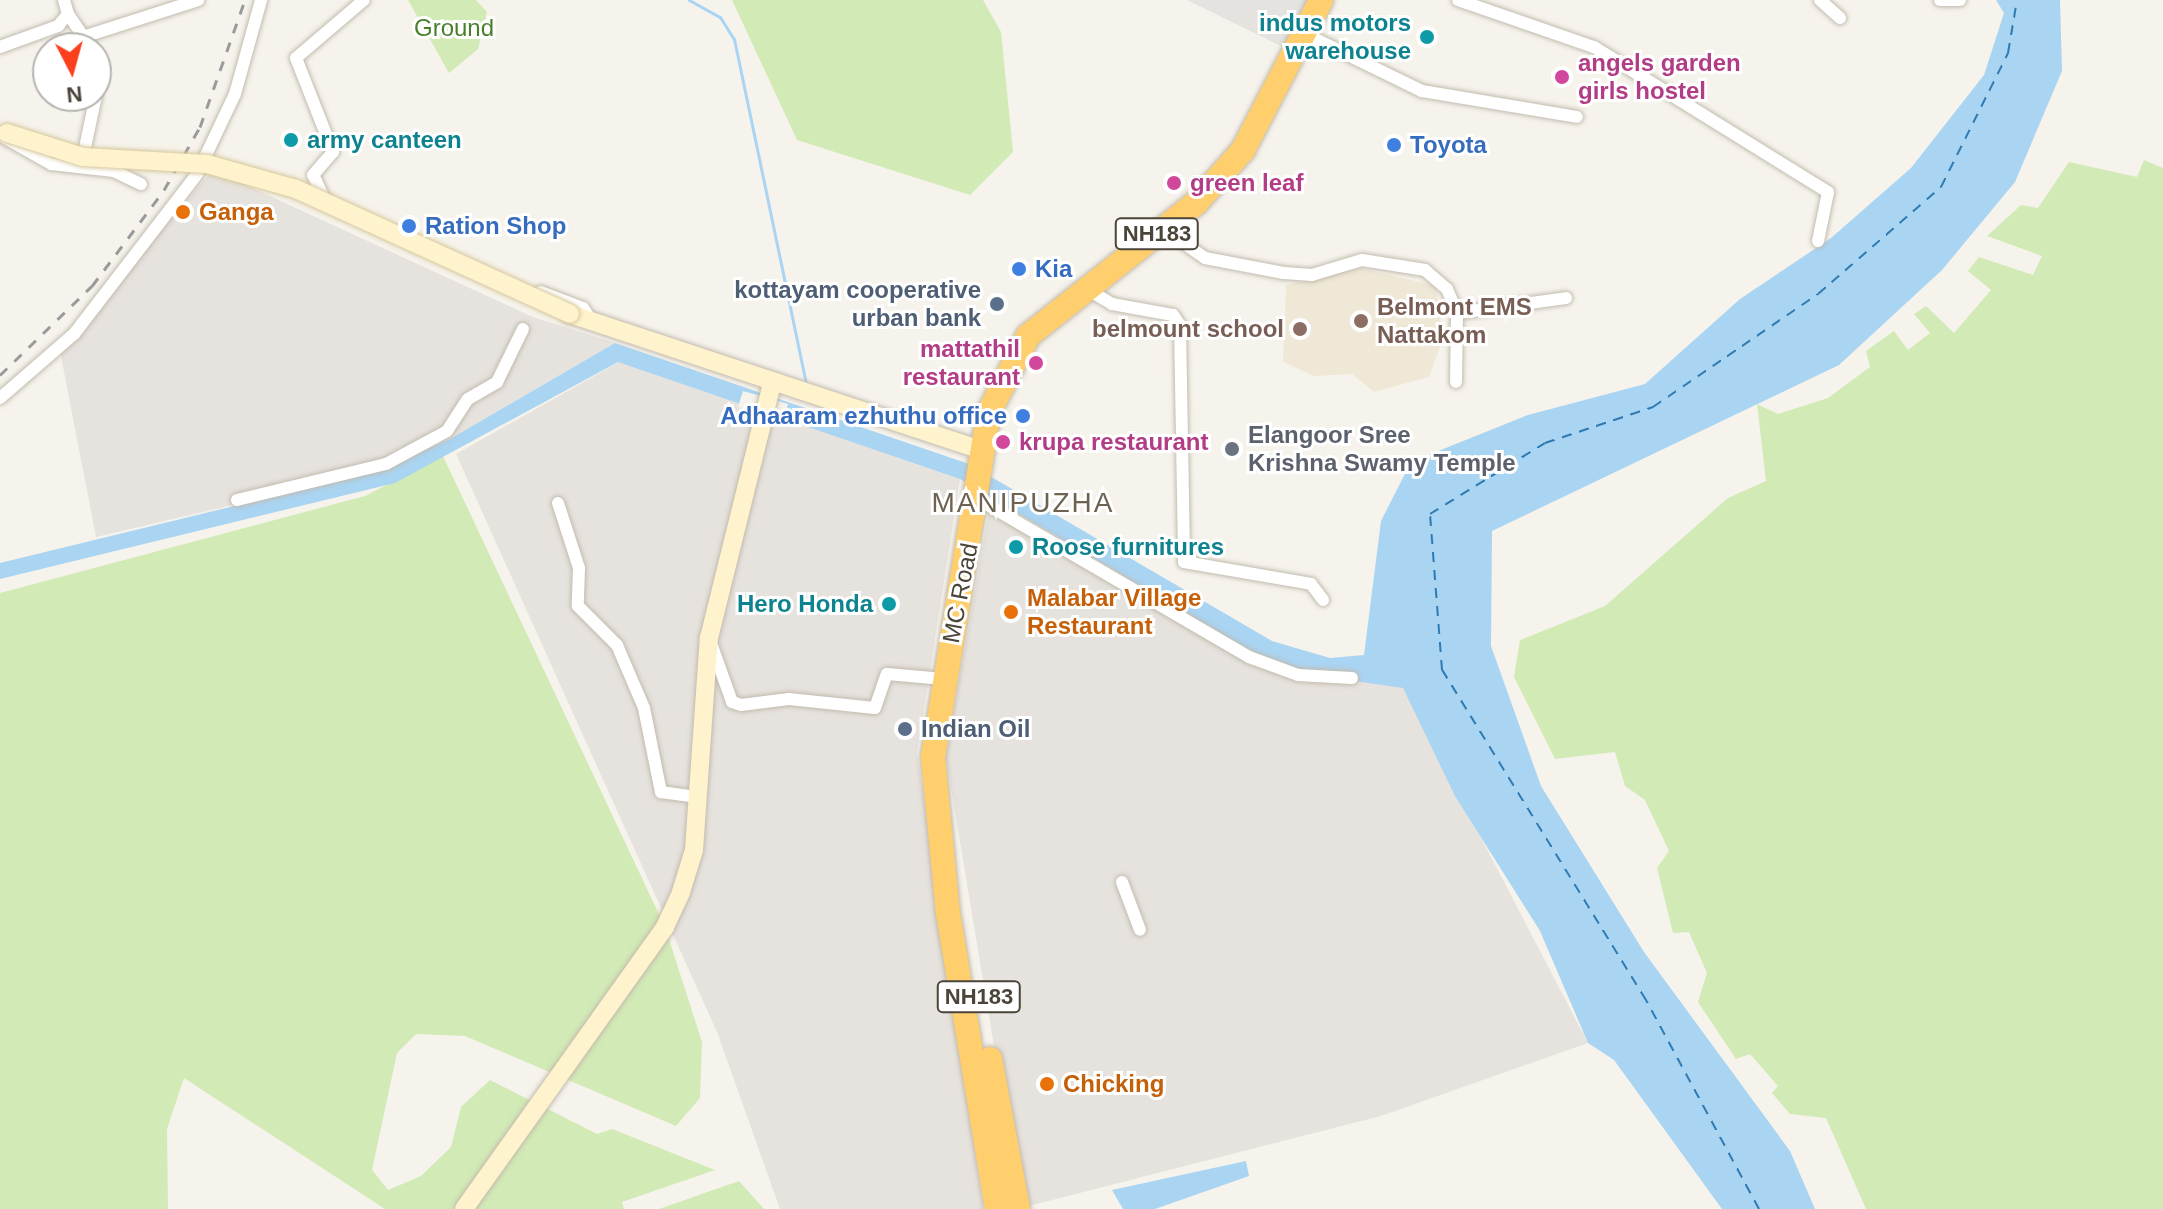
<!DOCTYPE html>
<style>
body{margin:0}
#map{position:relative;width:2163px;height:1209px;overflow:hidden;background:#f6f3ec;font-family:Helvetica,sans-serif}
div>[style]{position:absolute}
.industrial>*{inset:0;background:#e6e2dd}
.education>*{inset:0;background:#efe8d6}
.green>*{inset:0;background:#d2eab5}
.parking>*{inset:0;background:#e5e3e0}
.water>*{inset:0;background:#a9d4f2}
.pier>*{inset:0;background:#f6f3ec}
.stream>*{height:3px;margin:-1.5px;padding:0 1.5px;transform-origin:1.5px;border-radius:1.5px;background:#a9d4f2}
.ferry>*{height:2px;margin-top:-1px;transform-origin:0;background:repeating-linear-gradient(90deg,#2e7ab2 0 10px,transparent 0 18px)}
.roads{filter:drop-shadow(0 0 2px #c2bbae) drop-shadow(0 0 2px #c2bbae)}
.street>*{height:12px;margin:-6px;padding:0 6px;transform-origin:6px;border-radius:6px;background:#fff}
.secondary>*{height:18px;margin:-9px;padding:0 9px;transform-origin:9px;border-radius:9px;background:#fff3cd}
.highway>*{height:24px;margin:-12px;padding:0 12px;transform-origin:12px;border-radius:12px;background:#ffcf6e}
.rail>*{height:3px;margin-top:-1.5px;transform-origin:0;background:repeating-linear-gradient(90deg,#9a9a9a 0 10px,transparent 0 20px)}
.bridges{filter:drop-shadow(0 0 2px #d6c79b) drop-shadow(0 0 2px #d6c79b)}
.secondary-bridge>*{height:18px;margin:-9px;padding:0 9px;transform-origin:9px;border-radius:9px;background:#fff3cd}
.dots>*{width:22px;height:22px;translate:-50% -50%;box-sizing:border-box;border:4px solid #fff;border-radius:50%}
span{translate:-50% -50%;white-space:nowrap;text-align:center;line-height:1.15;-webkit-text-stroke:6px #fff;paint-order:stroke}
.shield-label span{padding:2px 6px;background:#fff;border:2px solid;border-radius:6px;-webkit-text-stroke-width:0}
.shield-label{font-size:22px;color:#4b4439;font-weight:700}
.culture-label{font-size:24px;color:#0d838f;font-weight:700}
.right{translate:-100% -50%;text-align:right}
.left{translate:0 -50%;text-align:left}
.park-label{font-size:24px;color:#4a7f2a}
.hotel-label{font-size:24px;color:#b23c85;font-weight:700}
.shop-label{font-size:24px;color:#366cbe;font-weight:700}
.food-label{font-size:24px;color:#c56008;font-weight:700}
.service-label{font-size:24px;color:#4e5e75;font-weight:700}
.education-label{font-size:24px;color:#785e54;font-weight:700}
.worship-label{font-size:24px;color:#5b616d;font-weight:700}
.street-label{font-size:24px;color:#4b4439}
.quarter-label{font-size:28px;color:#6e6250;letter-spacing:2px}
.north{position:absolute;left:32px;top:32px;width:80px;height:80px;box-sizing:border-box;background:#fff;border:2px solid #b7b4b0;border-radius:50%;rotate:174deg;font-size:22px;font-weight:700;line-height:32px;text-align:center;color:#4b4439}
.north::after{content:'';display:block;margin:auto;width:28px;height:36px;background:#fc3f1d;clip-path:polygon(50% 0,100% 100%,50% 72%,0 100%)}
</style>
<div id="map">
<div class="industrial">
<div style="clip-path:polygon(213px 170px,533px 317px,615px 343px,450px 439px,378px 471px,96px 537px,59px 346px)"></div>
<div style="clip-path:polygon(619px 362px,960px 479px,917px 753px,983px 1209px,780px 1209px,717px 1032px,456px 454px)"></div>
<div style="clip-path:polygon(991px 498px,1223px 639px,1403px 688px,1588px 1043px,1381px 1116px,1021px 1208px,946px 758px)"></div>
</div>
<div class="education">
<div style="clip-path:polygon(1360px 268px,1436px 286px,1443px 339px,1429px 377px,1374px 392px,1352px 374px,1314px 376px,1283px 362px,1286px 285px)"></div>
</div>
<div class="green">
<div style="clip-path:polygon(408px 0,476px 0,487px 12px,478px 49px,449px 73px)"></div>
<div style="clip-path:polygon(732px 0,983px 0,1001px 32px,1013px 152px,970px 195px,797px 140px)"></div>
<div style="clip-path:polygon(2144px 160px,2163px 168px,2163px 1209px,1866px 1209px,1826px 1118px,1790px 1114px,1772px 1093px,1778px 1086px,1750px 1054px,1736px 1059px,1698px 1002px,1707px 973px,1689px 932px,1673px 933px,1657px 868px,1669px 851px,1645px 800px,1625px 786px,1615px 752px,1555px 759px,1514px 677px,1520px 640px,1605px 606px,1728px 498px,1766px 481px,1757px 404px,1778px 414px,1828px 398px,1870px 367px,1866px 351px,1894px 331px,1908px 350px,1930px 333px,1914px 314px,1926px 306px,1954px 333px,1991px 290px,1968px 271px,1979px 257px,2033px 275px,2042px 256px,1987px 236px,2021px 205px,2038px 208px,2069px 162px,2137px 177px)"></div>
<div style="clip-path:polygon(443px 456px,665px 927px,702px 1042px,700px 1098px,676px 1126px,465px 1036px,416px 1034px,397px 1053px,372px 1170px,388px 1190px,421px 1176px,451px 1147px,461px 1107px,490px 1080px,597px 1134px,612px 1129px,715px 1170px,622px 1202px,624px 1209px,385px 1209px,184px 1078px,167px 1129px,168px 1209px,0 1209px,0 593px,365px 496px)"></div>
<div style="clip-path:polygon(739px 1181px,764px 1209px,659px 1209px)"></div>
</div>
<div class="parking">
<div style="clip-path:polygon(1187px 0,1308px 0,1285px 48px)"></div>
</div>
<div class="water">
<div style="clip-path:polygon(1996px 0,2060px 0,2062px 71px,2015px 182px,1942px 270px,1839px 365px,1492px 531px,1491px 646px,1541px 786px,1644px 952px,1790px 1151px,1815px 1209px,1722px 1209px,1614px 1060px,1588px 1043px,1540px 931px,1455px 796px,1403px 688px,1284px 671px,960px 479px,618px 362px,395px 483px,0 579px,0 563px,378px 471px,450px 439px,615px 343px,969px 464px,1272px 641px,1330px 658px,1364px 655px,1381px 521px,1411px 462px,1528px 415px,1645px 384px,1740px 299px,1831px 238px,1911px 168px,1984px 75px,2004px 13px)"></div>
<div style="clip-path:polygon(1246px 1161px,1249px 1176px,1155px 1209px,1123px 1209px,1112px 1190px)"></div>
</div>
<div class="pier">
<div style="clip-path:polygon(743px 391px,788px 404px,784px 420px,738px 407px)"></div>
</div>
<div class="stream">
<div style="left:689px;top:0;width:35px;rotate:29deg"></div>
<div style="left:720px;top:17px;width:26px;rotate:58deg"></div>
<div style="left:734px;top:39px;width:356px;rotate:78.2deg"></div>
</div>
<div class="ferry">
<div style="left:1759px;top:1209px;width:238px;rotate:-118.4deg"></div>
<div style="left:1646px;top:1000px;width:388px;rotate:-121.7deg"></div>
<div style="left:1442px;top:670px;width:156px;rotate:-94.4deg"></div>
<div style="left:1430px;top:514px;width:135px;rotate:-31.7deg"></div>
<div style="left:1545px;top:443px;width:114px;rotate:-18.4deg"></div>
<div style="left:1653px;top:407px;width:200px;rotate:-34.4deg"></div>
<div style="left:1818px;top:294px;width:163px;rotate:-41deg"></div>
<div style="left:1941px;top:187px;width:150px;rotate:-63.4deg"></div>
<div style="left:2008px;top:53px;width:54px;rotate:-80.4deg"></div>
</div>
<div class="roads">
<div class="street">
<div style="left:1458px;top:0;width:144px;rotate:19.1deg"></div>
<div style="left:1594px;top:47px;width:275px;rotate:31.8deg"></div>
<div style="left:1828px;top:192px;width:50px;rotate:101.5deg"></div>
<div style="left:1820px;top:0;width:27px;rotate:42deg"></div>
<div style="left:1940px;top:0;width:20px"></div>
<div style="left:68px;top:14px;width:41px;rotate:55.9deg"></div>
<div style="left:1303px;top:33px;width:132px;rotate:26deg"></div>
<div style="left:1422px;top:91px;width:157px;rotate:9.5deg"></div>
<div style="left:86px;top:36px;width:118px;rotate:-17.8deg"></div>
<div style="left:0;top:47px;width:62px;rotate:-19.9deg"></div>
<div style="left:58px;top:26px;width:16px;rotate:-50deg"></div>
<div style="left:68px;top:14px;width:15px;rotate:-106deg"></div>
<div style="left:0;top:135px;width:59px;rotate:29.6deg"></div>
<div style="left:51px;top:164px;width:63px;rotate:6.3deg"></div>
<div style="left:114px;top:171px;width:30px;rotate:26deg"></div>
<div style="left:83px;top:157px;width:62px;rotate:-78deg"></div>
<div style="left:323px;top:196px;width:23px;rotate:-115deg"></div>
<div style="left:313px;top:175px;width:30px;rotate:-49deg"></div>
<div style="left:333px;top:152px;width:101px;rotate:-111.5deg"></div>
<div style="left:296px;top:58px;width:89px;rotate:-40.5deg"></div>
<div style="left:1164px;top:229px;width:50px;rotate:35.3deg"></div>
<div style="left:1205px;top:258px;width:80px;rotate:10.8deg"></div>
<div style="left:1284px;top:273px;width:28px;rotate:4deg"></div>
<div style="left:1312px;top:275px;width:52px;rotate:-16.7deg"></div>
<div style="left:1362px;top:260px;width:64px;rotate:9deg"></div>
<div style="left:1425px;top:270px;width:29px;rotate:41deg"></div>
<div style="left:1447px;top:289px;width:26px;rotate:67deg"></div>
<div style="left:1457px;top:313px;width:69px;rotate:90.8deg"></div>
<div style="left:1087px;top:289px;width:29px;rotate:31deg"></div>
<div style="left:1112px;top:304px;width:62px;rotate:10.2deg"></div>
<div style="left:1173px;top:315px;width:12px;rotate:55deg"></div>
<div style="left:1180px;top:325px;width:237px;rotate:89deg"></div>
<div style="left:1184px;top:562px;width:129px;rotate:9.8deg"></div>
<div style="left:1311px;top:584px;width:20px;rotate:53deg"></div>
<div style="left:541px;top:292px;width:45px;rotate:20.9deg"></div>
<div style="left:583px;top:308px;width:14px;rotate:56deg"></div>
<div style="left:1457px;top:313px;width:110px;rotate:-7.8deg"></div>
<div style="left:0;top:398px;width:98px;rotate:-40.9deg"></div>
<div style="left:74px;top:334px;width:202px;rotate:-52.4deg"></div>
<div style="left:197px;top:174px;width:89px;rotate:-64.6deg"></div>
<div style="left:235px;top:94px;width:98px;rotate:-74.5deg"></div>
<div style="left:976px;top:498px;width:316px;rotate:30.2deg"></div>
<div style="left:1249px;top:657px;width:52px;rotate:20.2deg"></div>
<div style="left:1298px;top:675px;width:54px;rotate:3.2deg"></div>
<div style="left:237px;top:500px;width:153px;rotate:-13.6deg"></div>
<div style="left:386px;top:464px;width:69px;rotate:-28.4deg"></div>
<div style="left:447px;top:431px;width:38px;rotate:-57deg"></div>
<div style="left:468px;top:399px;width:34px;rotate:-30deg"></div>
<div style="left:497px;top:382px;width:59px;rotate:-63.9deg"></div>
<div style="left:558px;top:503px;width:68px;rotate:72.1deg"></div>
<div style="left:579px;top:568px;width:38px;rotate:92deg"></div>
<div style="left:578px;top:606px;width:55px;rotate:45deg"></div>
<div style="left:617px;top:645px;width:69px;rotate:66.8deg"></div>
<div style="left:644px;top:708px;width:86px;rotate:78.6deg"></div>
<div style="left:661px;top:792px;width:37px;rotate:8deg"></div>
<div style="left:712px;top:646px;width:59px;rotate:70.3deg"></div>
<div style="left:732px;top:702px;width:9px;rotate:18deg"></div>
<div style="left:741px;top:705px;width:48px;rotate:-7.1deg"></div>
<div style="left:789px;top:699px;width:86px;rotate:6deg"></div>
<div style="left:875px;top:708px;width:36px;rotate:-71deg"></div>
<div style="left:887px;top:674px;width:57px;rotate:5deg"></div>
<div style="left:1122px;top:882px;width:51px;rotate:69.4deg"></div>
</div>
<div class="secondary">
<div style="left:570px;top:314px;width:433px;rotate:18.3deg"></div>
<div style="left:464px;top:1209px;width:346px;rotate:-54.5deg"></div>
<div style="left:665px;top:927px;width:38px;rotate:-65deg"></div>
<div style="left:681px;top:892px;width:44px;rotate:-72.8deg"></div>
<div style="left:694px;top:850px;width:213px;rotate:-86deg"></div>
<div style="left:709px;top:638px;width:262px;rotate:-76.1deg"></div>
</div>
<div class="highway">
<div style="left:990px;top:1059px;width:153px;rotate:79.4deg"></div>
<div style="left:997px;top:1209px;width:299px;rotate:-99.4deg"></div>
<div style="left:948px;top:914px;width:158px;rotate:-95.5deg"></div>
<div style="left:933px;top:757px;width:350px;rotate:-80.8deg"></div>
<div style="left:989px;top:412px;width:85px;rotate:-62.8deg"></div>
<div style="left:1028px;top:336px;width:214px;rotate:-38.4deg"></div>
<div style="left:1196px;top:203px;width:71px;rotate:-48.4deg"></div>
<div style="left:1243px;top:150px;width:169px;rotate:-62.5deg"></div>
</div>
</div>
<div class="rail">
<div style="left:0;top:375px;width:128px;rotate:-44.1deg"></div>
<div style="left:92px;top:286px;width:120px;rotate:-53.1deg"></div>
<div style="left:164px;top:190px;width:73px;rotate:-60.3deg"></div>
<div style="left:200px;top:127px;width:135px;rotate:-70.5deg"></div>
</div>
<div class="bridges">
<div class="secondary-bridge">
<div style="left:7px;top:133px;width:80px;rotate:17.5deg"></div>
<div style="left:83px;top:157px;width:124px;rotate:3.2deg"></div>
<div style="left:207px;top:164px;width:92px;rotate:15.7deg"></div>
<div style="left:296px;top:189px;width:301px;rotate:24.5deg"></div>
</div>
</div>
<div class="dots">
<div style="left:1427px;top:37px;background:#0f9aa8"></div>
<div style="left:1562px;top:77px;background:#d1479c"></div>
<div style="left:291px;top:140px;background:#0f9aa8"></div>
<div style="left:1394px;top:145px;background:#3f7fe0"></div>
<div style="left:1174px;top:183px;background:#d1479c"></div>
<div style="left:183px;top:212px;background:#e8710a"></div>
<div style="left:409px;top:226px;background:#3f7fe0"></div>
<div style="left:1019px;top:269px;background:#3f7fe0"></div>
<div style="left:997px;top:304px;background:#5c6f8a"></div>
<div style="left:1361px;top:321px;background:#8d6e63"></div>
<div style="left:1300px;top:329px;background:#8d6e63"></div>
<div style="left:1036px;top:363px;background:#d1479c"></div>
<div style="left:1023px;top:416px;background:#3f7fe0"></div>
<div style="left:1003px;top:442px;background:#d1479c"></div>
<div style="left:1232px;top:449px;background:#6b7280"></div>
<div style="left:1016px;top:547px;background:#0f9aa8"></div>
<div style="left:889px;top:604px;background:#0f9aa8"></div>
<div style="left:1011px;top:612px;background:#e8710a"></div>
<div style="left:905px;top:729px;background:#5c6f8a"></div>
<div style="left:1047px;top:1084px;background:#e8710a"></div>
</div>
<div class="shield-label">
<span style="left:1157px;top:234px">NH183</span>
<span style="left:979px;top:997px">NH183</span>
</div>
<div class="culture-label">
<span class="right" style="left:1411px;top:37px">indus motors<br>warehouse</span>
<span class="left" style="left:307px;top:140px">army canteen</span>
<span class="left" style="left:1032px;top:547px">Roose furnitures</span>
<span class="right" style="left:873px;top:604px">Hero Honda</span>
</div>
<div class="park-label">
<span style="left:454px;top:28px">Ground</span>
</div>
<div class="hotel-label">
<span class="left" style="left:1578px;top:77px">angels garden<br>girls hostel</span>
<span class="left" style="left:1190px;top:183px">green leaf</span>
<span class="right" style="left:1020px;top:363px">mattathil<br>restaurant</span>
<span class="left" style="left:1019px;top:442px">krupa restaurant</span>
</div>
<div class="shop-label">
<span class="left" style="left:1410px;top:145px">Toyota</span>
<span class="left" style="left:425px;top:226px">Ration Shop</span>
<span class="left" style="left:1035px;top:269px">Kia</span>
<span class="right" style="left:1007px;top:416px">Adhaaram ezhuthu office</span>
</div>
<div class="food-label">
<span class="left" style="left:199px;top:212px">Ganga</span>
<span class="left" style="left:1027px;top:612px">Malabar Village<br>Restaurant</span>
<span class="left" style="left:1063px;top:1084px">Chicking</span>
</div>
<div class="service-label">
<span class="right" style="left:981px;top:304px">kottayam cooperative<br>urban bank</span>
<span class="left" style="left:921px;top:729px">Indian Oil</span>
</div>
<div class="education-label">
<span class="left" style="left:1377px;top:321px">Belmont EMS<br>Nattakom</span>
<span class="right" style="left:1284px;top:329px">belmount school</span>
</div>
<div class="worship-label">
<span class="left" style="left:1248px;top:449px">Elangoor Sree<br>Krishna Swamy Temple</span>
</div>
<div class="street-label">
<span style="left:960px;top:593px;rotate:-79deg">MC Road</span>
</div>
<div class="quarter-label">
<span style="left:1023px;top:503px">MANIPUZHA</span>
</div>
<div class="north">N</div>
</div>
